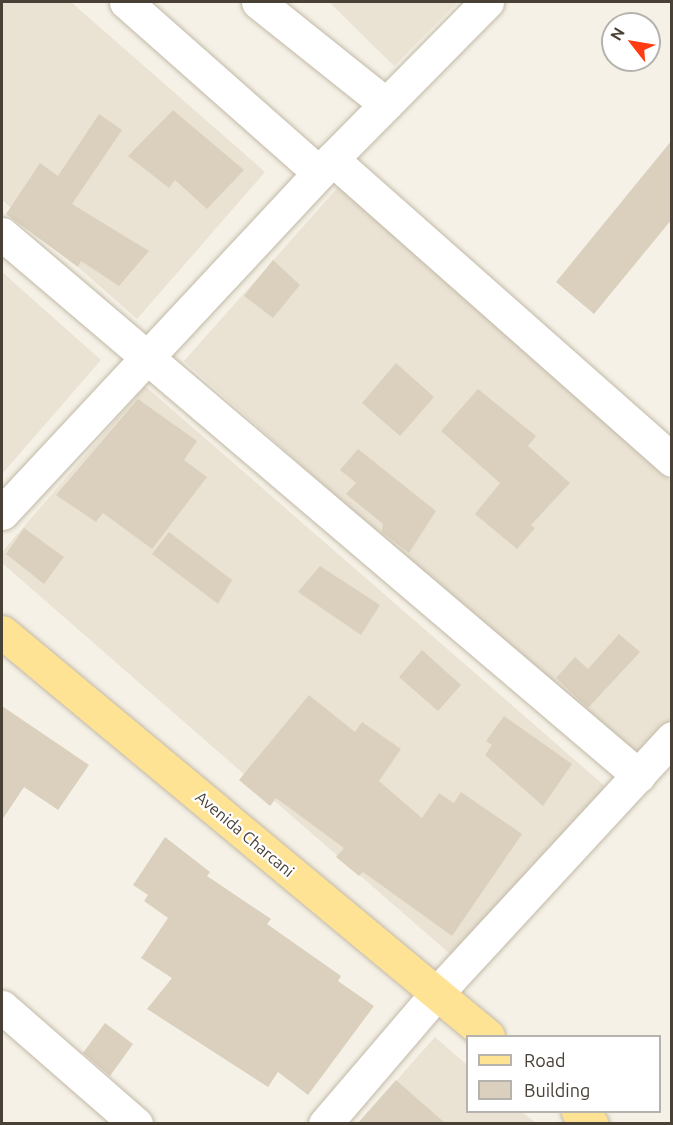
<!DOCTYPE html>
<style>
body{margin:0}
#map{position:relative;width:673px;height:1125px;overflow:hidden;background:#f5f1e6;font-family:Ubuntu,sans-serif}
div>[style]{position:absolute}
.residential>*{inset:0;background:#eae3d4}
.building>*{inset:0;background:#dbd0bd}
.roads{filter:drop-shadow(0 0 2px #c2b9a8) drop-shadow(0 0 2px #c2b9a8)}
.minor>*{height:33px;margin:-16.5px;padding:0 16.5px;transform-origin:16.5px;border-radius:16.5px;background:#fff}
.major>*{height:33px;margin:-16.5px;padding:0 16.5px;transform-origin:16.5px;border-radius:16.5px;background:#ffe395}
span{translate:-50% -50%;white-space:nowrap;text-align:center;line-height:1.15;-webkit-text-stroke:4.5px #fff;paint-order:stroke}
.street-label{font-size:16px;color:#494135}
.frame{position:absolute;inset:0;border:3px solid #494135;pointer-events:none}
.legend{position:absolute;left:466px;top:1035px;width:195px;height:78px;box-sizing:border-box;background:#fff;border:2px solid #b6b3ae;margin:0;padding:8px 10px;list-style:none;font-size:18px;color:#494135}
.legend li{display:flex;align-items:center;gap:12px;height:30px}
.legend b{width:30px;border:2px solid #b6b3ae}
.north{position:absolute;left:601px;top:12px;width:60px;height:60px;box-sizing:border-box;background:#fff;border:2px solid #b6b3ae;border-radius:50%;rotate:301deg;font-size:16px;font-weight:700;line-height:24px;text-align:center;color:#494135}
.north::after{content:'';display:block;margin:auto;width:21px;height:27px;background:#ff3b13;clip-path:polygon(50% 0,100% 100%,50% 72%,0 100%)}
</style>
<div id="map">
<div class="residential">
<div style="clip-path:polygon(2px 2px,71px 2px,265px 172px,137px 319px,2px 200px)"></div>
<div style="clip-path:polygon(329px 2px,458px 2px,394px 66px)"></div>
<div style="clip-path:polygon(339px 186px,671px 482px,671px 725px,637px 764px,184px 361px)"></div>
<div style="clip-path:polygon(2px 272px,101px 360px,2px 474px)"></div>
<div style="clip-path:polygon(145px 386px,607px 788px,457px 960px,2px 563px,2px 552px)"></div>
<div style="clip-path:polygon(435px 1037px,467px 1065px,468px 1112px,522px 1112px,536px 1123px,358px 1124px)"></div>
</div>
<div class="building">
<div style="clip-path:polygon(173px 110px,244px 170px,207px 209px,175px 180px,169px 188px,128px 156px)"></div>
<div style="clip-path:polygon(99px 114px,122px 130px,72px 204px,149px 251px,119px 286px,81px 261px,78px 267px,6px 214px,40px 163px,58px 176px)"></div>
<div style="clip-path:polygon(672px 140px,672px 219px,594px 314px,556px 282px)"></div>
<div style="clip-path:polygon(273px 260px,300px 285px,273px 318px,244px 296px)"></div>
<div style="clip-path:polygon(396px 363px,434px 397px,400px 436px,362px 403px)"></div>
<div style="clip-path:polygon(478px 389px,536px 436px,528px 446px,570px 483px,531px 525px,535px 528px,517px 549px,475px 514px,500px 483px,441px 431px)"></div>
<div style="clip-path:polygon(138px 399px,197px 441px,184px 460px,207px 477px,152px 549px,103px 513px,96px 522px,56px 495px)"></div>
<div style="clip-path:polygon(358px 449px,436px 511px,409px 553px,382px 532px,383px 524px,346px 494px,356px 483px,340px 470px)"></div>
<div style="clip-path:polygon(24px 528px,64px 557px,44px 584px,6px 554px)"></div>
<div style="clip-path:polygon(169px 532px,232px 580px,218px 604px,152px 554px)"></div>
<div style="clip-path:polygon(320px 566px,380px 605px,361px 635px,298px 592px)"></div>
<div style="clip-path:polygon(619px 634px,640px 652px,588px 708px,556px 678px,575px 657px,588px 669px)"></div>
<div style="clip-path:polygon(422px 650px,461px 685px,438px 711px,399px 677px)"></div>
<div style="clip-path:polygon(309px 695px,355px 732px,362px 722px,401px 749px,379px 781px,422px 818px,439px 793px,454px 803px,461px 792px,522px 834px,452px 936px,363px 872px,359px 876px,336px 857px,344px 848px,276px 798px,270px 806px,239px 780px)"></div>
<div style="clip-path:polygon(2px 706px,89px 765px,58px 810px,24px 787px,2px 820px)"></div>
<div style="clip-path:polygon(504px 716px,572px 764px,543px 806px,485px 755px,492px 745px,486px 741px)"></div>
<div style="clip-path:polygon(165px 837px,210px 872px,207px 876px,271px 919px,267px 924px,341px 976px,338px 981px,374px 1006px,308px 1095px,278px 1072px,268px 1087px,147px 1009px,172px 978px,141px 958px,168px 918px,144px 901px,148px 895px,133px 885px)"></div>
<div style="clip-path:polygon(105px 1023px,133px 1044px,110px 1076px,83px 1053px)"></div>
<div style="clip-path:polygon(396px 1080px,446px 1124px,357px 1124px)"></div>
</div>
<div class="roads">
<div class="minor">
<div style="left:126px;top:2px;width:258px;rotate:41.5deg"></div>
<div style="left:258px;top:2px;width:164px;rotate:38.6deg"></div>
<div style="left:332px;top:159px;width:454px;rotate:41.5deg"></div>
<div style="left:2px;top:234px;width:836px;rotate:40.39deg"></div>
<div style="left:2px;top:513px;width:484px;rotate:-47deg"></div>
<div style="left:332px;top:159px;width:221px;rotate:-45.4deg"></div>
<div style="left:2px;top:1007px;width:178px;rotate:41.1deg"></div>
<div style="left:325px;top:1124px;width:172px;rotate:-49.5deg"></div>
<div style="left:437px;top:993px;width:347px;rotate:-47.3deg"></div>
</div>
<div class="major">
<div style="left:2px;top:632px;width:632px;rotate:39.74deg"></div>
<div style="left:578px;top:1112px;width:18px;rotate:41deg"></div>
</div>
</div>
<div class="street-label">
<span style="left:245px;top:834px;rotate:40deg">Avenida Charcani</span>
</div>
<div class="frame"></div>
<ul class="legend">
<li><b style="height:8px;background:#ffe395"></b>Road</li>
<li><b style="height:16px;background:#dbd0bd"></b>Building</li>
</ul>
<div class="north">N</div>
</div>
